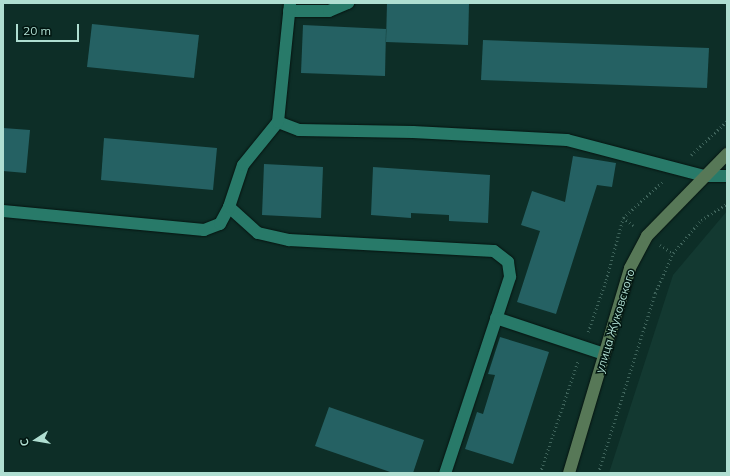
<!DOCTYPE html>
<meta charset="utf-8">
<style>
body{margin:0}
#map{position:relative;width:730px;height:476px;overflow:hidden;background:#0d2e27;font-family:Mulish,sans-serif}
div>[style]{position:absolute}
.built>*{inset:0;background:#133931}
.building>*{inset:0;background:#256163}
.path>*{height:2.5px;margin-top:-1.25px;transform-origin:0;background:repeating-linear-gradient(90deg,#3f645b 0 1px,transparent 0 4px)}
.roads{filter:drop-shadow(0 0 1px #061410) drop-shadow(0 0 1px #061410)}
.lane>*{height:12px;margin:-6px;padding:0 6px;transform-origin:6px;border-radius:6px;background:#287a69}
.street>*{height:12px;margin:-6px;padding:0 6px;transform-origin:6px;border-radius:6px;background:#287a69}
.secondary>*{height:12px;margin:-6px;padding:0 6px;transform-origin:6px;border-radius:6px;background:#577857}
span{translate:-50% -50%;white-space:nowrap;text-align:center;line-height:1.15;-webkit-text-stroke:3px #011510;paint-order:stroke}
.street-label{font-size:12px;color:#afded1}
.frame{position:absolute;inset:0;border:4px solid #afded1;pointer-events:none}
.north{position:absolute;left:16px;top:420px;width:40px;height:40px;-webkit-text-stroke:3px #011510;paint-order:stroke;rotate:258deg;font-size:11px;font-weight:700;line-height:16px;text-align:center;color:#afded1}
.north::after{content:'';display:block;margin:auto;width:14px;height:18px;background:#afded1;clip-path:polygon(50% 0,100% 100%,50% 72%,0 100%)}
.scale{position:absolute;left:16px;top:24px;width:63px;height:18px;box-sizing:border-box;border:2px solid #afded1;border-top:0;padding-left:5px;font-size:12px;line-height:14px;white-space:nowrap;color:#afded1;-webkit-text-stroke:3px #011510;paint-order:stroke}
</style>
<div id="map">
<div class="built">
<div style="clip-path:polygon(727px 211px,727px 473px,609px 473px,673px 275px)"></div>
</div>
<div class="building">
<div style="clip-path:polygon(387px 3px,469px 3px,468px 45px,386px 42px)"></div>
<div style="clip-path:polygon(92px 24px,199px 35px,194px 78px,87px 67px)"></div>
<div style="clip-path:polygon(303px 25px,386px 29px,385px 76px,301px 73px)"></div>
<div style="clip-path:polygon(483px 40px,709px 48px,707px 88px,481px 80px)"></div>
<div style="clip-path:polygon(3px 128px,30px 130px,26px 173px,3px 171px)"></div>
<div style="clip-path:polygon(104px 138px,217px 148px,213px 190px,101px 180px)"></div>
<div style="clip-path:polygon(573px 156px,616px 163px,612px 187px,597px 185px,556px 314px,517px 302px,540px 231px,521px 225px,532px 191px,565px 202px)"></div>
<div style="clip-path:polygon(264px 164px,323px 167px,321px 218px,262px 215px)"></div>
<div style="clip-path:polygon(373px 167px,490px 175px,488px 223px,449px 221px,449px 215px,411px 213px,411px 218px,371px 215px)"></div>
<div style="clip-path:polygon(500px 337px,549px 352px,513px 464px,465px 449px,477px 412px,483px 414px,495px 375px,488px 374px)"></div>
<div style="clip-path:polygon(329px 407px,424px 440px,413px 473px,393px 473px,315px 446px)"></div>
</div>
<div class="path">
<div style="left:691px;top:155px;width:50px;rotate:-43.4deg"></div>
<div style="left:633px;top:226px;width:13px;rotate:-141deg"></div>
<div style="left:623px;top:218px;width:53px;rotate:-42.7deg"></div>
<div style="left:660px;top:245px;width:15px;rotate:32deg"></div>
<div style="left:588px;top:332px;width:55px;rotate:-70.9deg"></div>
<div style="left:606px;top:280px;width:64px;rotate:-74.7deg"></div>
<div style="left:540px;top:473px;width:118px;rotate:-71.3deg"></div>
<div style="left:598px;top:473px;width:189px;rotate:-72.4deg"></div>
<div style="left:655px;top:293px;width:44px;rotate:-65.8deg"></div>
<div style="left:673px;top:253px;width:43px;rotate:-49.7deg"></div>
<div style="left:701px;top:220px;width:31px;rotate:-32deg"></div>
</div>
<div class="roads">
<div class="lane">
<div style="left:289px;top:11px;width:40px"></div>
<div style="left:329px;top:11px;width:21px;rotate:-23deg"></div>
<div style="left:278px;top:122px;width:22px;rotate:21deg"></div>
<div style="left:299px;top:130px;width:114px;rotate:1deg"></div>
<div style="left:413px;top:132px;width:154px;rotate:3deg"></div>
<div style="left:567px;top:140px;width:142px;rotate:14.7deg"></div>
<div style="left:229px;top:207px;width:39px;rotate:42deg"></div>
<div style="left:258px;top:233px;width:32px;rotate:13deg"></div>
<div style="left:289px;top:240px;width:205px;rotate:3.1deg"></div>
<div style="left:494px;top:251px;width:18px;rotate:38deg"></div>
<div style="left:508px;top:262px;width:15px;rotate:82deg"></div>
<div style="left:510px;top:277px;width:206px;rotate:108.3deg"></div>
<div style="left:3px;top:211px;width:202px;rotate:5.4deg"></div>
<div style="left:204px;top:230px;width:17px;rotate:-21deg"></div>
<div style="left:220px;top:224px;width:19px;rotate:-62deg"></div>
<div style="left:229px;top:207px;width:44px;rotate:-71.6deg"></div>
<div style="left:243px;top:165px;width:55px;rotate:-50.9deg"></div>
<div style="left:278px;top:122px;width:120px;rotate:-84.2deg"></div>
<div style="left:496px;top:318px;width:114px;rotate:18.4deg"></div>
</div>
<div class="street">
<div style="left:704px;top:176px;width:23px"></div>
</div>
<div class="secondary">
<div style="left:569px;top:473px;width:214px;rotate:-73.4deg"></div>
<div style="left:630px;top:268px;width:36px;rotate:-62deg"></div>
<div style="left:647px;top:236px;width:115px;rotate:-45.7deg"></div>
</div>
</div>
<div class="street-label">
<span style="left:615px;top:321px;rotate:-73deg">улица Жуковского</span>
</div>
<div class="frame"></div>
<div class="north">С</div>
<div class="scale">20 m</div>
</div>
